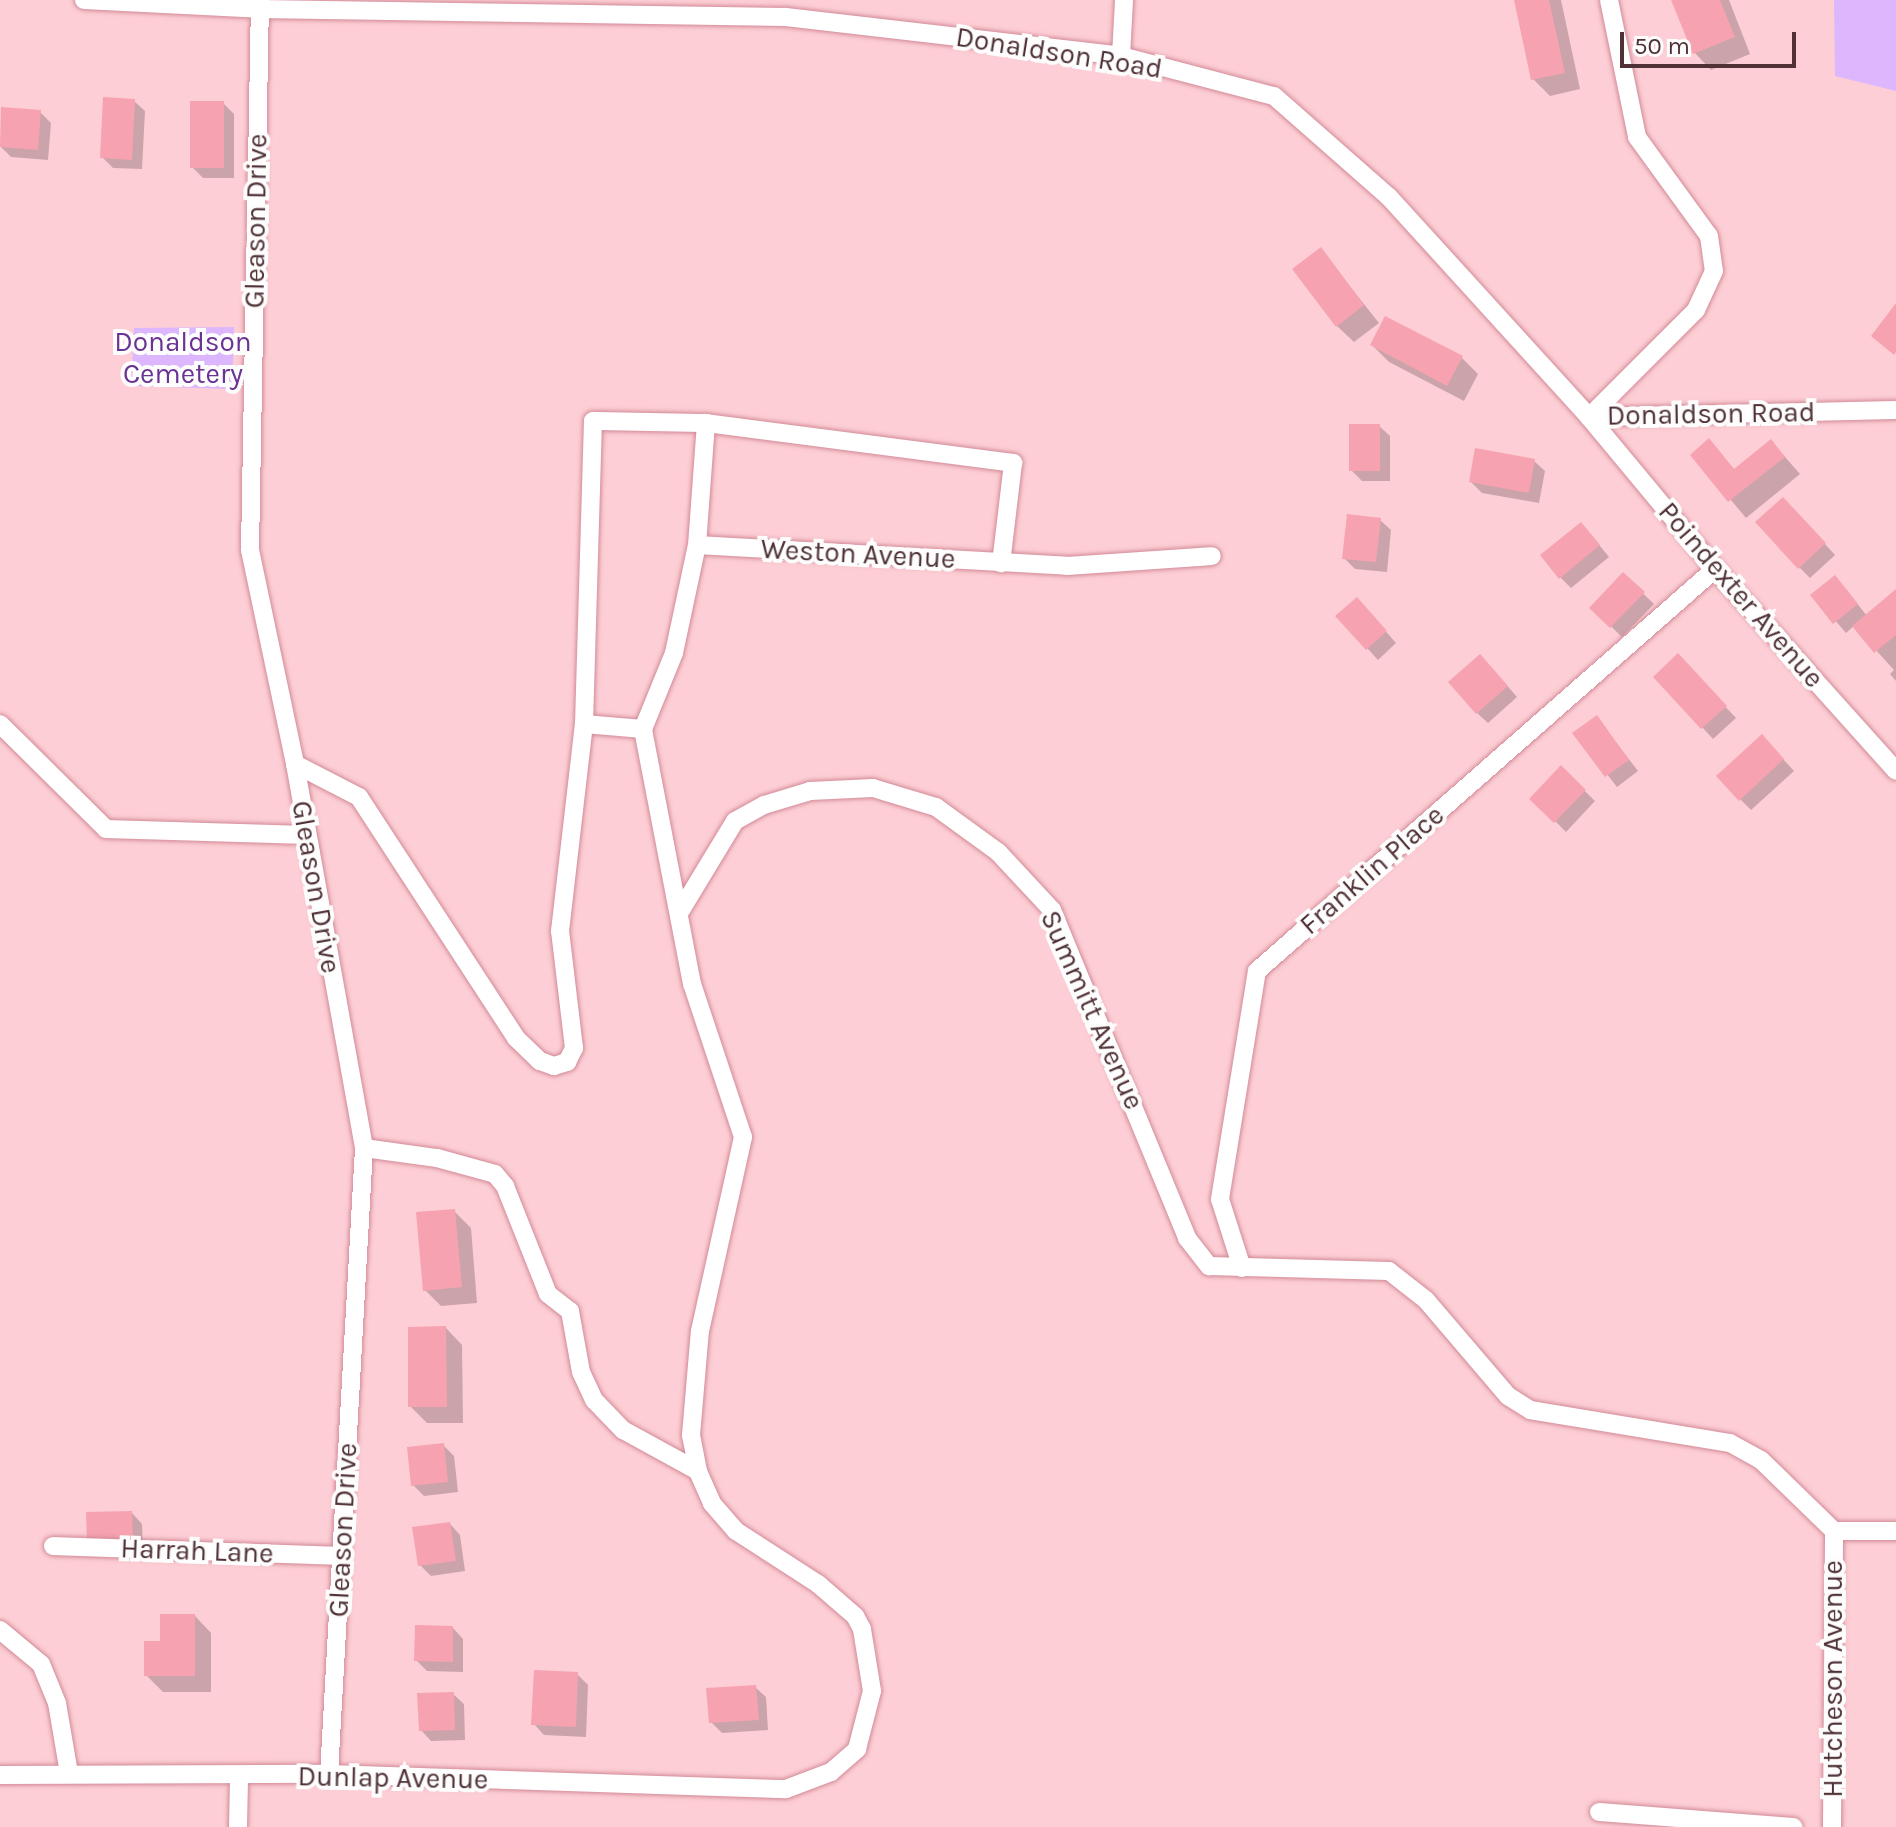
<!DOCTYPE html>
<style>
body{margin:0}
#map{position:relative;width:1896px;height:1827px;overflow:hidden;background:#fdced5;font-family:Karla,sans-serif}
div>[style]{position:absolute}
.green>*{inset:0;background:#dcb7fd}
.shadow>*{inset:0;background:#0003}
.building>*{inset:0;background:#f6a2b1}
.roads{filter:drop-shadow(0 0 2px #d28a97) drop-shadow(0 0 2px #d28a97)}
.street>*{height:18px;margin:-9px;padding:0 9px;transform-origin:9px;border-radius:9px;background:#fff}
span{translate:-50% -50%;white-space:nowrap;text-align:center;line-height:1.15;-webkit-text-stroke:8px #fdfdfd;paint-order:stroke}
.street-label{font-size:28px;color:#4f3136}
.park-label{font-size:28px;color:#6b3394}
.scale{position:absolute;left:1620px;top:32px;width:176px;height:36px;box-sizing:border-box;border:4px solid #4f3136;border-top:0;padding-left:10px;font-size:24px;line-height:28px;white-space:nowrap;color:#4f3136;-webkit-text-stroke:6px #fdfdfd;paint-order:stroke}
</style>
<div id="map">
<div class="green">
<div style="clip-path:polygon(1834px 0,1896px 0,1896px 91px,1835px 76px)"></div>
<div style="clip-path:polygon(234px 327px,232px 389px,131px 386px,134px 328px)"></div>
</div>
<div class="shadow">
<div style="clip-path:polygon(1516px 0,1561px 0,1580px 89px,1550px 96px,1533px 79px)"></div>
<div style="clip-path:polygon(1673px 0,1729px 0,1750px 54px,1711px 70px,1695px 53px)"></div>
<div style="clip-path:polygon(134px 101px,145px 111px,142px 169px,113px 168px,102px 157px)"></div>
<div style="clip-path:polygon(223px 103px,234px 114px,234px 178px,203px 178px,192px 167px)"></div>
<div style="clip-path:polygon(40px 112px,51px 123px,48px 160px,11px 157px,0 146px)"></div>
<div style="clip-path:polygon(1321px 250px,1379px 323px,1354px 342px,1337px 326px)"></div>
<div style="clip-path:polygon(1372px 345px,1462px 358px,1478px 374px,1464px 401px,1389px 362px)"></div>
<div style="clip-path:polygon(1379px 426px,1390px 436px,1390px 481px,1362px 481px,1351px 470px)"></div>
<div style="clip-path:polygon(1709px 441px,1735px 470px,1771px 441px,1800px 474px,1746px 518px,1693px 455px)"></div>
<div style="clip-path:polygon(1534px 461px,1545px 471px,1539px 503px,1482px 493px,1471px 482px)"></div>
<div style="clip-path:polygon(1794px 510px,1835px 555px,1810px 578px,1799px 567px)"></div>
<div style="clip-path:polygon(1380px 520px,1391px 530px,1387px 572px,1355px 569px,1344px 558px)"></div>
<div style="clip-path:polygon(1591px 535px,1609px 557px,1571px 588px,1560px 577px)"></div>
<div style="clip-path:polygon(1623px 574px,1654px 604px,1622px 637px,1592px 608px)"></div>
<div style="clip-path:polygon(1845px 588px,1867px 616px,1896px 592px,1896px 681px,1890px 674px,1894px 670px,1854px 626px,1846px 633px,1813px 595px)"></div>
<div style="clip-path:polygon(1367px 610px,1396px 643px,1378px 660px,1338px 616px)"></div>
<div style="clip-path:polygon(1491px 667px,1517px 697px,1488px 723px,1477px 713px)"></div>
<div style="clip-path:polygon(1688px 667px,1736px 718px,1713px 739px,1656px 677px)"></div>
<div style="clip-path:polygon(1597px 718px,1638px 771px,1617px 787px,1575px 733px)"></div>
<div style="clip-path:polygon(1773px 748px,1794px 771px,1751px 810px,1740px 799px)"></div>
<div style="clip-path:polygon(1561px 768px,1595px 801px,1566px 832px,1532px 798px)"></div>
<div style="clip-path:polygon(454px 1211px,471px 1228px,477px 1303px,441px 1306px,425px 1290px)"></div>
<div style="clip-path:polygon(446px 1328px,462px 1345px,463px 1423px,427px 1423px,410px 1406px)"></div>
<div style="clip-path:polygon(443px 1445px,454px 1456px,458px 1492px,424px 1496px,413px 1485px)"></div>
<div style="clip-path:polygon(132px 1513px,142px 1524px,143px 1551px,88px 1514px)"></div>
<div style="clip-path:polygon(450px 1524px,460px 1535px,465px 1571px,431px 1576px,420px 1565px)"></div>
<div style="clip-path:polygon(195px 1616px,211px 1633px,211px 1692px,163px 1692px,146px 1675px,162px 1643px)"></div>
<div style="clip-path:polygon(453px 1628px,463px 1639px,463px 1672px,427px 1671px,416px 1660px)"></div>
<div style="clip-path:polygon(577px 1674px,588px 1685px,586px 1737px,544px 1735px,534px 1724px)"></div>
<div style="clip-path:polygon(755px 1687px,766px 1697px,768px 1730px,722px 1733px,711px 1722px)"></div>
<div style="clip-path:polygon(453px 1694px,464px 1704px,465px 1740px,431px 1741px,421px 1730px)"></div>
</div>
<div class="building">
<div style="clip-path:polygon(1514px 0,1549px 0,1565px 73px,1531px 80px)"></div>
<div style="clip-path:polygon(1671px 0,1720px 0,1735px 37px,1693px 54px)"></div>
<div style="clip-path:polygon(103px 97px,135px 99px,132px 160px,100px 158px)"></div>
<div style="clip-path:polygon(190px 101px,224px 101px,224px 168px,190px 168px)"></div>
<div style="clip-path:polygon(1px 107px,41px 110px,38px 150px,0 147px)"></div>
<div style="clip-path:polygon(1321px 247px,1364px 305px,1336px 327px,1292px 269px)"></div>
<div style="clip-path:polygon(1896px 303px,1896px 352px,1894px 355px,1871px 336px)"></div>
<div style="clip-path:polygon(1385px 316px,1463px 356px,1447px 386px,1370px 345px)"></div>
<div style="clip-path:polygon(1349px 424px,1380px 424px,1380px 471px,1349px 471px)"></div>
<div style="clip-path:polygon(1709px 438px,1734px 469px,1771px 439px,1785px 457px,1728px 502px,1690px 455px)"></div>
<div style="clip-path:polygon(1475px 448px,1535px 459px,1529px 493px,1469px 482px)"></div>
<div style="clip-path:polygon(1783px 497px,1826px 543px,1798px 569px,1755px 522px)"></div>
<div style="clip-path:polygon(1347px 514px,1381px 518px,1376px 562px,1342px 559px)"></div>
<div style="clip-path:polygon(1581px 522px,1600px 545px,1559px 579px,1540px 555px)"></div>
<div style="clip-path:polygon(1623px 572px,1645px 592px,1610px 628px,1589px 608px)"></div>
<div style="clip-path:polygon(1835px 575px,1858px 604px,1833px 624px,1810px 595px)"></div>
<div style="clip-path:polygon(1896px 589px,1896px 635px,1874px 653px,1852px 626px)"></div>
<div style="clip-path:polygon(1357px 597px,1387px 631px,1366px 650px,1335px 616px)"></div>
<div style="clip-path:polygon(1678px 653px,1727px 706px,1701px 729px,1653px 677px)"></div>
<div style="clip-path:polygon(1480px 654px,1508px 686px,1476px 714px,1448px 682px)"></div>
<div style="clip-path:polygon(1597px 715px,1629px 760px,1605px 777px,1572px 733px)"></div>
<div style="clip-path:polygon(1762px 734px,1784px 759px,1739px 801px,1716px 776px)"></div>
<div style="clip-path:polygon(1561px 765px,1586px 790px,1554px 823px,1529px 799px)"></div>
<div style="clip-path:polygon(455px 1209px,462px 1287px,423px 1291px,416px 1212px)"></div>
<div style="clip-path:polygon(446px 1326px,447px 1407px,408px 1407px,408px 1327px)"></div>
<div style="clip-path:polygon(444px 1443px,448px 1482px,411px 1486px,407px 1447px)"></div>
<div style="clip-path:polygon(132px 1511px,133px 1541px,87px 1541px,86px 1512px)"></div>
<div style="clip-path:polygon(450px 1522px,456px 1561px,418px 1566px,412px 1527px)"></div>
<div style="clip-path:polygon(160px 1614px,195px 1614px,195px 1676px,144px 1676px,144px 1641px,160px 1641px)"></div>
<div style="clip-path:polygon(415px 1625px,453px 1626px,453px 1662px,414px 1661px)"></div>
<div style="clip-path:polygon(534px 1670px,578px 1672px,576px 1727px,531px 1725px)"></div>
<div style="clip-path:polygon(756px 1685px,759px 1720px,709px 1723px,706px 1688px)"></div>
<div style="clip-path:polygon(454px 1692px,455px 1730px,419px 1731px,417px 1693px)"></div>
</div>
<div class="roads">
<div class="street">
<div style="left:84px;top:0;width:175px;rotate:2.9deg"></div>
<div style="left:259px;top:9px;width:527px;rotate:0.87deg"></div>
<div style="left:786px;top:17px;width:337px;rotate:6.6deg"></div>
<div style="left:1121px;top:56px;width:158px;rotate:14.7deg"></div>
<div style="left:1274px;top:96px;width:153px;rotate:41.3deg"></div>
<div style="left:1389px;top:197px;width:297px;rotate:47.7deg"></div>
<div style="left:1589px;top:417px;width:307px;rotate:-1.3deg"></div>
<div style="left:260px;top:0;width:550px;rotate:91.04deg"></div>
<div style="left:250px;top:550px;width:219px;rotate:78.1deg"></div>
<div style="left:295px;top:764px;width:390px;rotate:79.8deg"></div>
<div style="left:364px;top:1148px;width:627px;rotate:93.2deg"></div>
<div style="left:1609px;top:0;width:140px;rotate:78.4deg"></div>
<div style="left:1637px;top:137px;width:122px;rotate:54deg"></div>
<div style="left:1709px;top:236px;width:35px;rotate:82deg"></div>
<div style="left:1714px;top:271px;width:43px;rotate:114.8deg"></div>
<div style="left:1696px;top:310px;width:151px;rotate:135deg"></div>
<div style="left:1589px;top:417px;width:197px;rotate:50.3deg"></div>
<div style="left:1715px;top:569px;width:271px;rotate:48.1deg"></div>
<div style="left:1121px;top:56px;width:56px;rotate:-86.9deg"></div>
<div style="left:706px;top:423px;width:310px;rotate:7.4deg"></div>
<div style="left:1013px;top:463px;width:101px;rotate:96.8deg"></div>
<div style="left:0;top:724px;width:149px;rotate:44.7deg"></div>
<div style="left:106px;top:829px;width:200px;rotate:1.7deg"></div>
<div style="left:643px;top:729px;width:82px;rotate:-67.8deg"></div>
<div style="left:674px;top:653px;width:110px;rotate:-78deg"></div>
<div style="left:697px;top:545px;width:371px;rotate:3.2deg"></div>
<div style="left:1067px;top:566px;width:145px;rotate:-3.9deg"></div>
<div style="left:295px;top:764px;width:72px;rotate:27.3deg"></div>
<div style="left:359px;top:797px;width:288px;rotate:56.9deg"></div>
<div style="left:516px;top:1038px;width:33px;rotate:44deg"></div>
<div style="left:540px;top:1061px;width:15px;rotate:20deg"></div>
<div style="left:554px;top:1066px;width:14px;rotate:-17deg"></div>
<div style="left:567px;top:1062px;width:16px;rotate:-63deg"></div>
<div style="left:574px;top:1048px;width:118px;rotate:-96.8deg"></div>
<div style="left:560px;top:931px;width:208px;rotate:-83.4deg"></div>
<div style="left:584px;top:724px;width:303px;rotate:-88.3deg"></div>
<div style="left:593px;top:421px;width:113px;rotate:1deg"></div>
<div style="left:706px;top:423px;width:122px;rotate:94.2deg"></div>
<div style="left:681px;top:910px;width:104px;rotate:-58.8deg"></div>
<div style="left:735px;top:821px;width:33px;rotate:-29deg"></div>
<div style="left:764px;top:805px;width:48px;rotate:-16.9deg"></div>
<div style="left:810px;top:791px;width:63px;rotate:-2.7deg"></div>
<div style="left:873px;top:788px;width:66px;rotate:16.8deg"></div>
<div style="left:936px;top:807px;width:77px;rotate:36deg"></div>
<div style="left:998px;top:852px;width:79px;rotate:47deg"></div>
<div style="left:1052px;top:910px;width:355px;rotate:67.6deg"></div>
<div style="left:1187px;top:1238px;width:36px;rotate:52deg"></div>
<div style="left:1209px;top:1266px;width:180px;rotate:1.6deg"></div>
<div style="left:1389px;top:1271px;width:47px;rotate:38.1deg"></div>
<div style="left:1426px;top:1300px;width:126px;rotate:49.5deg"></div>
<div style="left:1508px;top:1396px;width:26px;rotate:32deg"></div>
<div style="left:1530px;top:1410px;width:203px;rotate:9.4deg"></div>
<div style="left:1730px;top:1443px;width:35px;rotate:29deg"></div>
<div style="left:1761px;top:1460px;width:102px;rotate:44.2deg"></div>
<div style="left:1834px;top:1531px;width:62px"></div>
<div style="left:364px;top:1148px;width:74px;rotate:7.8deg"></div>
<div style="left:437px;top:1158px;width:60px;rotate:15.4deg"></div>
<div style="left:495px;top:1174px;width:16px;rotate:50deg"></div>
<div style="left:505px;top:1186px;width:116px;rotate:68.3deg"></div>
<div style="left:548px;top:1294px;width:28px;rotate:38deg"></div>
<div style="left:570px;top:1311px;width:62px;rotate:79.8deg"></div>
<div style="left:581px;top:1372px;width:31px;rotate:65deg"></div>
<div style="left:594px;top:1400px;width:42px;rotate:46deg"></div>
<div style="left:623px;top:1430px;width:85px;rotate:28.7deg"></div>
<div style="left:1242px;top:1268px;width:72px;rotate:-107.7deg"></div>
<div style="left:1220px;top:1199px;width:231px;rotate:-80.8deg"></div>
<div style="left:1257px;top:971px;width:609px;rotate:-41.27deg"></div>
<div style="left:53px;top:1546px;width:288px;rotate:2deg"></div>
<div style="left:0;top:1630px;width:53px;rotate:39.7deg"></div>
<div style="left:41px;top:1664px;width:42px;rotate:67.7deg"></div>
<div style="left:57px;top:1703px;width:71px;rotate:80.3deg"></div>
<div style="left:0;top:1775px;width:329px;rotate:-0.2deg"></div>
<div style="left:329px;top:1774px;width:457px;rotate:1.9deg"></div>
<div style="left:786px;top:1789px;width:48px;rotate:-20.7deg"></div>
<div style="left:831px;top:1772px;width:35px;rotate:-41deg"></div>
<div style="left:857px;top:1749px;width:60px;rotate:-75.5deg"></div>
<div style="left:872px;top:1691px;width:63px;rotate:-99.2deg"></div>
<div style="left:862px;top:1629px;width:15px;rotate:-118deg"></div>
<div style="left:855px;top:1616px;width:49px;rotate:-139.1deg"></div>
<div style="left:818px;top:1584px;width:98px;rotate:-147.1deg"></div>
<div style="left:736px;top:1531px;width:37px;rotate:-131deg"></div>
<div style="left:712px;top:1503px;width:35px;rotate:-114deg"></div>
<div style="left:698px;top:1471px;width:37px;rotate:-101deg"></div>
<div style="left:691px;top:1435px;width:104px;rotate:-85.1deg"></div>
<div style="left:700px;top:1331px;width:199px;rotate:-77.5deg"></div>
<div style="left:743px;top:1137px;width:161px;rotate:-108.4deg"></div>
<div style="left:692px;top:984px;width:260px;rotate:-100.9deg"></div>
<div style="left:643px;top:729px;width:59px;rotate:-175.2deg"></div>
<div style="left:1599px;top:1812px;width:195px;rotate:4.4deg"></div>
<div style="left:238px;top:1827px;width:49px;rotate:-88.8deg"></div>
<div style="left:1832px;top:1827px;width:296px;rotate:-89.6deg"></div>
</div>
</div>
<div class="street-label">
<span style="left:1059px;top:53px;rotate:9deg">Donaldson Road</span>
<span style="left:256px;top:221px;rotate:-89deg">Gleason Drive</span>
<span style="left:1711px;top:414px;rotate:-1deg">Donaldson Road</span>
<span style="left:858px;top:554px;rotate:3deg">Weston Avenue</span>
<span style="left:1741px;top:595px;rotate:49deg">Poindexter Avenue</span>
<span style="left:1372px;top:870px;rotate:-41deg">Franklin Place</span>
<span style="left:316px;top:887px;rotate:80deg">Gleason Drive</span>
<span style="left:1092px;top:1010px;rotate:66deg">Summitt Avenue</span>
<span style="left:343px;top:1530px;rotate:-87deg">Gleason Drive</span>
<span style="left:197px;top:1551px;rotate:2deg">Harrah Lane</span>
<span style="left:1833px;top:1679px;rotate:-90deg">Hutcheson Avenue</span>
<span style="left:393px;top:1778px;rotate:1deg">Dunlap Avenue</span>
</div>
<div class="park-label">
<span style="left:183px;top:358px">Donaldson<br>Cemetery</span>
</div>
<div class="scale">50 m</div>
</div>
